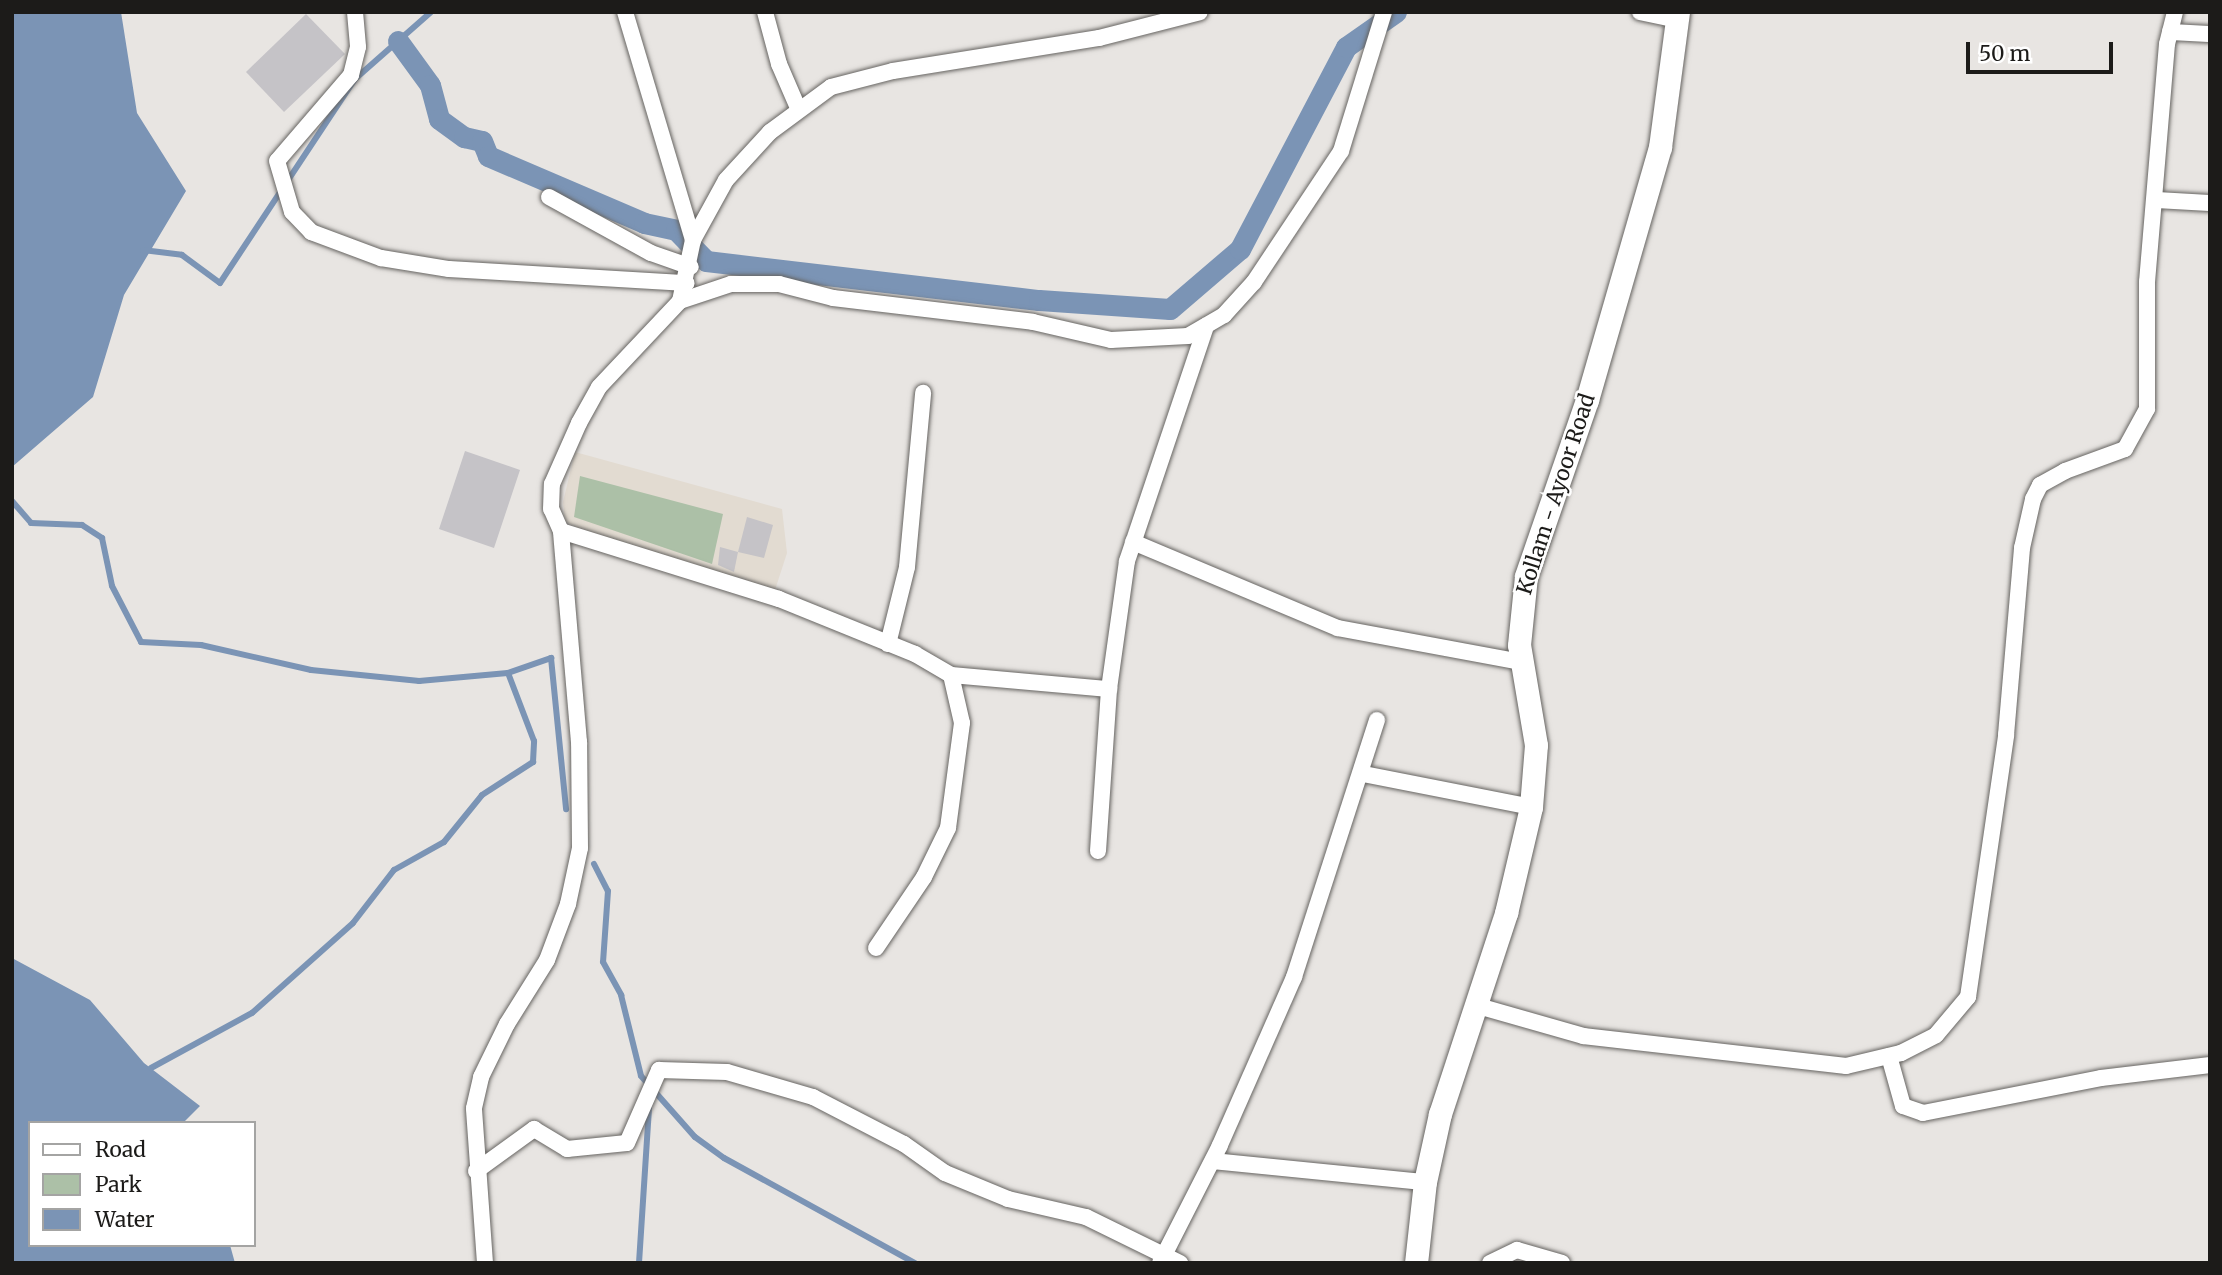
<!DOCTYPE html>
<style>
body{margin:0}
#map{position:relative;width:2222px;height:1275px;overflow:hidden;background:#e8e5e2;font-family:Merriweather,serif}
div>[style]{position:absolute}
.built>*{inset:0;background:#e2dbd1}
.green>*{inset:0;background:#acc0a7}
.water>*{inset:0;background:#7b94b5}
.stream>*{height:6px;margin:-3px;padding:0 3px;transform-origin:3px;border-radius:3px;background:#7b94b5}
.canal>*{height:21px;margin:-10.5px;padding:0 10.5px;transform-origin:10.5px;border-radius:10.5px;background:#7b94b5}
.building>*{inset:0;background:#c5c3c7}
.roads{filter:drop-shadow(0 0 2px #666461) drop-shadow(0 0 2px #666461)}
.minor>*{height:16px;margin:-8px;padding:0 8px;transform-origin:8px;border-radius:8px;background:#fff}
.secondary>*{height:23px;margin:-11.5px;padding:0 11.5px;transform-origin:11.5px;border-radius:11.5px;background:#fff}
span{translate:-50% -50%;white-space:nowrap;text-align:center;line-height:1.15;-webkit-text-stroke:5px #fff;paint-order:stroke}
.street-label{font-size:21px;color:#1c1b19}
.frame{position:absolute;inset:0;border:14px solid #1c1b19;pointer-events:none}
.legend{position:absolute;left:28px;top:1121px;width:228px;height:126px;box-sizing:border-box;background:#fff;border:2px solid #a4a4a3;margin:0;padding:9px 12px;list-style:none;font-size:21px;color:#1c1b19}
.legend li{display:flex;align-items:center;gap:14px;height:35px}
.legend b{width:35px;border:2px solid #a4a4a3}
.scale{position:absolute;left:1966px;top:42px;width:147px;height:32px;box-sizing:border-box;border:4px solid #1c1b19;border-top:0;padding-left:9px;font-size:21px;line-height:24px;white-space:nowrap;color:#1c1b19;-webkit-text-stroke:5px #fff;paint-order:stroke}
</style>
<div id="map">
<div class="built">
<div style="clip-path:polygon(575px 452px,782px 509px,787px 553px,775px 590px,596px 538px,565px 521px,563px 502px)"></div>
</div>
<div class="green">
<div style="clip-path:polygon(580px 476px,723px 514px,712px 564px,574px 517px)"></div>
</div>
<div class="water">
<div style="clip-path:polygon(12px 12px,121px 12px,137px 113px,186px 191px,124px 295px,93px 397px,12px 467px)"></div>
<div style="clip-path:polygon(12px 958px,90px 1000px,144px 1063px,200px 1106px,183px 1123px,30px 1123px,30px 1245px,230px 1245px,235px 1263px,12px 1263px)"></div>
</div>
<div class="stream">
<div style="left:143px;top:250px;width:39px;rotate:7deg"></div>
<div style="left:182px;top:255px;width:47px;rotate:36.4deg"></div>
<div style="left:220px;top:283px;width:245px;rotate:-56.5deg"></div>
<div style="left:355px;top:79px;width:101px;rotate:-41.4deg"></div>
<div style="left:12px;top:501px;width:29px;rotate:49deg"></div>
<div style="left:31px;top:523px;width:51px;rotate:2.2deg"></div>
<div style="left:82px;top:525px;width:24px;rotate:33deg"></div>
<div style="left:102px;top:538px;width:49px;rotate:78.2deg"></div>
<div style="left:112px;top:586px;width:63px;rotate:62.6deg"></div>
<div style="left:141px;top:642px;width:60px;rotate:2.9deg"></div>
<div style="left:201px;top:645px;width:113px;rotate:12.8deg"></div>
<div style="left:311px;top:670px;width:109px;rotate:5.8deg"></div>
<div style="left:419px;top:681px;width:89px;rotate:-5.1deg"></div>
<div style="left:508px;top:673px;width:46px;rotate:-19.2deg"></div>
<div style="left:551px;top:658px;width:152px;rotate:84.3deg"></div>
<div style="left:594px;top:864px;width:30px;rotate:63deg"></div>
<div style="left:608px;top:891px;width:71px;rotate:94deg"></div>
<div style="left:603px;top:962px;width:38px;rotate:61deg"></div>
<div style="left:621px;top:995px;width:83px;rotate:76.1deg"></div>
<div style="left:641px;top:1076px;width:81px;rotate:48.5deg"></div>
<div style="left:695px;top:1137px;width:36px;rotate:36deg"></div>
<div style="left:724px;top:1158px;width:218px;rotate:28.8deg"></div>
<div style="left:151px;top:1068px;width:115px;rotate:-28.6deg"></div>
<div style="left:252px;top:1013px;width:135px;rotate:-41.7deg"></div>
<div style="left:353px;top:923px;width:67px;rotate:-52.3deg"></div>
<div style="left:394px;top:870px;width:57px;rotate:-29.2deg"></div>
<div style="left:444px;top:842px;width:60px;rotate:-51deg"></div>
<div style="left:482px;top:795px;width:61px;rotate:-32.9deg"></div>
<div style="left:533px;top:762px;width:21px;rotate:-87deg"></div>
<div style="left:534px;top:741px;width:73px;rotate:-110.9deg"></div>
<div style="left:639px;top:1263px;width:155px;rotate:-86.3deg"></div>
</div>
<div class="canal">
<div style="left:398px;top:41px;width:54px;rotate:54deg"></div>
<div style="left:430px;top:85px;width:35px;rotate:75deg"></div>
<div style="left:439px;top:119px;width:31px;rotate:36deg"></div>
<div style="left:464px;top:137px;width:18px;rotate:13deg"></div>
<div style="left:482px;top:141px;width:16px;rotate:68deg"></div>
<div style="left:488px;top:156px;width:170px;rotate:23.2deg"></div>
<div style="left:644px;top:223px;width:33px;rotate:12deg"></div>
<div style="left:676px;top:230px;width:43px;rotate:45.9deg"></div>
<div style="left:706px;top:261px;width:335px;rotate:6.7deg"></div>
<div style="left:1039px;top:300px;width:131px;rotate:3.9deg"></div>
<div style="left:1170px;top:309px;width:92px;rotate:-40.6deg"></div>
<div style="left:1240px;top:249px;width:228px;rotate:-62.3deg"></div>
<div style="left:1346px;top:47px;width:61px;rotate:-35deg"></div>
</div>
<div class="building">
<div style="clip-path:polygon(306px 14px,345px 54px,284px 112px,246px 72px)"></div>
<div style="clip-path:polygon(465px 451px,520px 470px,494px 548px,439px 529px)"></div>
<div style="clip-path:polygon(747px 517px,773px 525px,764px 558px,738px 552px)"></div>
<div style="clip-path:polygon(720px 547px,738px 552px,734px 572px,718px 565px)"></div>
</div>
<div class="roads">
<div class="minor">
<div style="left:355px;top:12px;width:35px;rotate:85deg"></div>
<div style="left:358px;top:47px;width:29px;rotate:104deg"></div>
<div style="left:351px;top:75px;width:113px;rotate:130.7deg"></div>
<div style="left:277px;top:161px;width:53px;rotate:73.6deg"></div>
<div style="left:292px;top:212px;width:28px;rotate:46deg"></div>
<div style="left:311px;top:232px;width:75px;rotate:20.4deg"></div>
<div style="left:381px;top:258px;width:69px;rotate:9.2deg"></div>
<div style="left:449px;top:269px;width:238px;rotate:3.4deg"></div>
<div style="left:625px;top:12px;width:238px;rotate:73.4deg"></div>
<div style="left:765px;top:12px;width:54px;rotate:74.9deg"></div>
<div style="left:779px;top:64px;width:48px;rotate:66.6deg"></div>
<div style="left:1640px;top:12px;width:39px;rotate:12deg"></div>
<div style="left:2170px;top:32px;width:40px;rotate:2.9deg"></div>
<div style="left:549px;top:197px;width:116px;rotate:28.8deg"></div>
<div style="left:651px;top:253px;width:42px;rotate:19.3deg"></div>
<div style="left:2156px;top:200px;width:54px;rotate:3.2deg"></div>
<div style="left:680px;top:301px;width:62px;rotate:-78deg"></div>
<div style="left:693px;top:240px;width:68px;rotate:-61.2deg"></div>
<div style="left:726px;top:180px;width:65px;rotate:-47.5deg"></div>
<div style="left:770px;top:132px;width:76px;rotate:-36.4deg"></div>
<div style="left:831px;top:87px;width:64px;rotate:-14.5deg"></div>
<div style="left:893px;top:71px;width:209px;rotate:-9.1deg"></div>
<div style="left:1099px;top:38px;width:104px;rotate:-14.4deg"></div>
<div style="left:1133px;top:542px;width:222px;rotate:22.8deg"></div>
<div style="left:1338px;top:628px;width:187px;rotate:10.5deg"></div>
<div style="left:888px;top:644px;width:79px;rotate:-76.1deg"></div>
<div style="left:907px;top:567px;width:175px;rotate:-84.7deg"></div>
<div style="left:951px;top:675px;width:159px;rotate:5.1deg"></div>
<div style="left:1363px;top:774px;width:171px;rotate:11.1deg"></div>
<div style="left:1098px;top:851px;width:162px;rotate:-86.1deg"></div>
<div style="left:1109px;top:689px;width:129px;rotate:-82deg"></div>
<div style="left:1127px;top:561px;width:248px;rotate:-71.4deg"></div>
<div style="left:876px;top:948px;width:86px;rotate:-55.9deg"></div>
<div style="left:924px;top:877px;width:55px;rotate:-63.9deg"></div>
<div style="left:948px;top:828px;width:106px;rotate:-82.4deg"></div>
<div style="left:962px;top:723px;width:49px;rotate:-102.9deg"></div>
<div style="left:951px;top:675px;width:42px;rotate:-149.7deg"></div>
<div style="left:915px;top:654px;width:147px;rotate:-158deg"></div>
<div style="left:779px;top:599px;width:228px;rotate:-162.7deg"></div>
<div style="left:561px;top:531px;width:24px;rotate:-114deg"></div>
<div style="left:551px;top:509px;width:25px;rotate:-88deg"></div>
<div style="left:552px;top:484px;width:67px;rotate:-66.1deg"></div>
<div style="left:579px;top:423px;width:41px;rotate:-60.9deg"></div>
<div style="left:599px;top:387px;width:118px;rotate:-46.7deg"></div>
<div style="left:680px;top:301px;width:54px;rotate:-18.4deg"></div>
<div style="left:731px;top:284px;width:48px"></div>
<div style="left:779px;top:284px;width:56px;rotate:14.5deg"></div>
<div style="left:833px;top:298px;width:201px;rotate:6.8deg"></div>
<div style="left:1033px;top:322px;width:80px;rotate:13deg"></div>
<div style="left:1111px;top:340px;width:77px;rotate:-3deg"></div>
<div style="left:1188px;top:336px;width:42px;rotate:-30.3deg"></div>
<div style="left:1224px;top:315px;width:45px;rotate:-47.7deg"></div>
<div style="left:1254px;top:282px;width:157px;rotate:-56.4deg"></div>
<div style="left:1341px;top:151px;width:145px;rotate:-72.8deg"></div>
<div style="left:1478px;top:1006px;width:109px;rotate:15.9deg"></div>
<div style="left:1583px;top:1036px;width:265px;rotate:6.5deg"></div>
<div style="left:1846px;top:1066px;width:57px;rotate:-13.3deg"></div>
<div style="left:1901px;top:1053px;width:39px;rotate:-27deg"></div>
<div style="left:1936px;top:1035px;width:50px;rotate:-49.9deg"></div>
<div style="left:1968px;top:997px;width:265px;rotate:-81.7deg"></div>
<div style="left:2006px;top:735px;width:188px;rotate:-85.1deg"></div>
<div style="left:2022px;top:548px;width:50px;rotate:-77.3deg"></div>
<div style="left:2033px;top:499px;width:16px;rotate:-63deg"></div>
<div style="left:2040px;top:485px;width:29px;rotate:-29deg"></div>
<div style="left:2065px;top:471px;width:64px;rotate:-20.1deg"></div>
<div style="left:2125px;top:449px;width:46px;rotate:-61.2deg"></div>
<div style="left:2147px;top:409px;width:127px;rotate:-90deg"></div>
<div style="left:2147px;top:282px;width:239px;rotate:-85.2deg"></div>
<div style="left:2167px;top:44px;width:33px;rotate:-76deg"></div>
<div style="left:1889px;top:1056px;width:52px;rotate:74.4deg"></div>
<div style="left:1903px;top:1106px;width:21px;rotate:19deg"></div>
<div style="left:1923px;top:1113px;width:181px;rotate:-11.1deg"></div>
<div style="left:2101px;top:1078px;width:110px;rotate:-6.8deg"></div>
<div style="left:1213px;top:1161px;width:213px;rotate:5.7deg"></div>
<div style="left:476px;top:1171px;width:72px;rotate:-35.9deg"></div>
<div style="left:534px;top:1129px;width:39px;rotate:31deg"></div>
<div style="left:567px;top:1149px;width:60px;rotate:-5.7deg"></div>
<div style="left:627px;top:1143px;width:80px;rotate:-66.3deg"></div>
<div style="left:659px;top:1070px;width:68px;rotate:1.7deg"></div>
<div style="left:727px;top:1072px;width:90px;rotate:16.2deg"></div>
<div style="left:813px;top:1097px;width:102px;rotate:27.3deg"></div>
<div style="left:904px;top:1144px;width:50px;rotate:35.3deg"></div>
<div style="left:945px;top:1173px;width:68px;rotate:22.4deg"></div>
<div style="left:1008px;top:1199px;width:80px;rotate:13deg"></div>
<div style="left:1086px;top:1217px;width:105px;rotate:26.1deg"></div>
<div style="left:485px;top:1263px;width:155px;rotate:-94.1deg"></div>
<div style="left:474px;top:1108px;width:32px;rotate:-77deg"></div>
<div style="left:481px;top:1077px;width:59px;rotate:-63.9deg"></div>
<div style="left:507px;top:1024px;width:75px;rotate:-58deg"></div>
<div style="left:547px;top:960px;width:60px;rotate:-69.4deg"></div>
<div style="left:568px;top:904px;width:57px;rotate:-77.9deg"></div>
<div style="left:580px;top:848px;width:106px;rotate:-90.5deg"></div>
<div style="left:579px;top:742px;width:212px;rotate:-94.9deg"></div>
<div style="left:1160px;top:1263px;width:132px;rotate:-63deg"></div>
<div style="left:1220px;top:1145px;width:184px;rotate:-66.2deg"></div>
<div style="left:1294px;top:977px;width:270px;rotate:-72.1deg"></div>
<div style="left:1490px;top:1263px;width:30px;rotate:-26deg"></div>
<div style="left:1517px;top:1250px;width:47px;rotate:16.1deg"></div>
</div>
<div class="secondary">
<div style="left:1416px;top:1263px;width:81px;rotate:-83.7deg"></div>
<div style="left:1425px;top:1182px;width:70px;rotate:-77.6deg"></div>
<div style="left:1440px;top:1114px;width:212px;rotate:-71.8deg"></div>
<div style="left:1506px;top:913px;width:109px;rotate:-76.7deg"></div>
<div style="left:1531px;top:807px;width:62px;rotate:-85.4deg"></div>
<div style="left:1536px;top:745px;width:101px;rotate:-99.6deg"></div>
<div style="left:1519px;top:645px;width:69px;rotate:-84.2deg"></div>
<div style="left:1526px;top:576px;width:186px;rotate:-70.9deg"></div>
<div style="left:1587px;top:400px;width:263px;rotate:-73.9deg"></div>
<div style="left:1660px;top:147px;width:136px;rotate:-82.4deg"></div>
</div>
</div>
<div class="street-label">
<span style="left:1556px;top:494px;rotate:-72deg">Kollam - Ayoor Road</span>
</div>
<div class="frame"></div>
<ul class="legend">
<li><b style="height:9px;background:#fff"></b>Road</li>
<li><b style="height:19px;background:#acc0a7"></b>Park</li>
<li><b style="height:19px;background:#7b94b5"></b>Water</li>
</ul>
<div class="scale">50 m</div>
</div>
